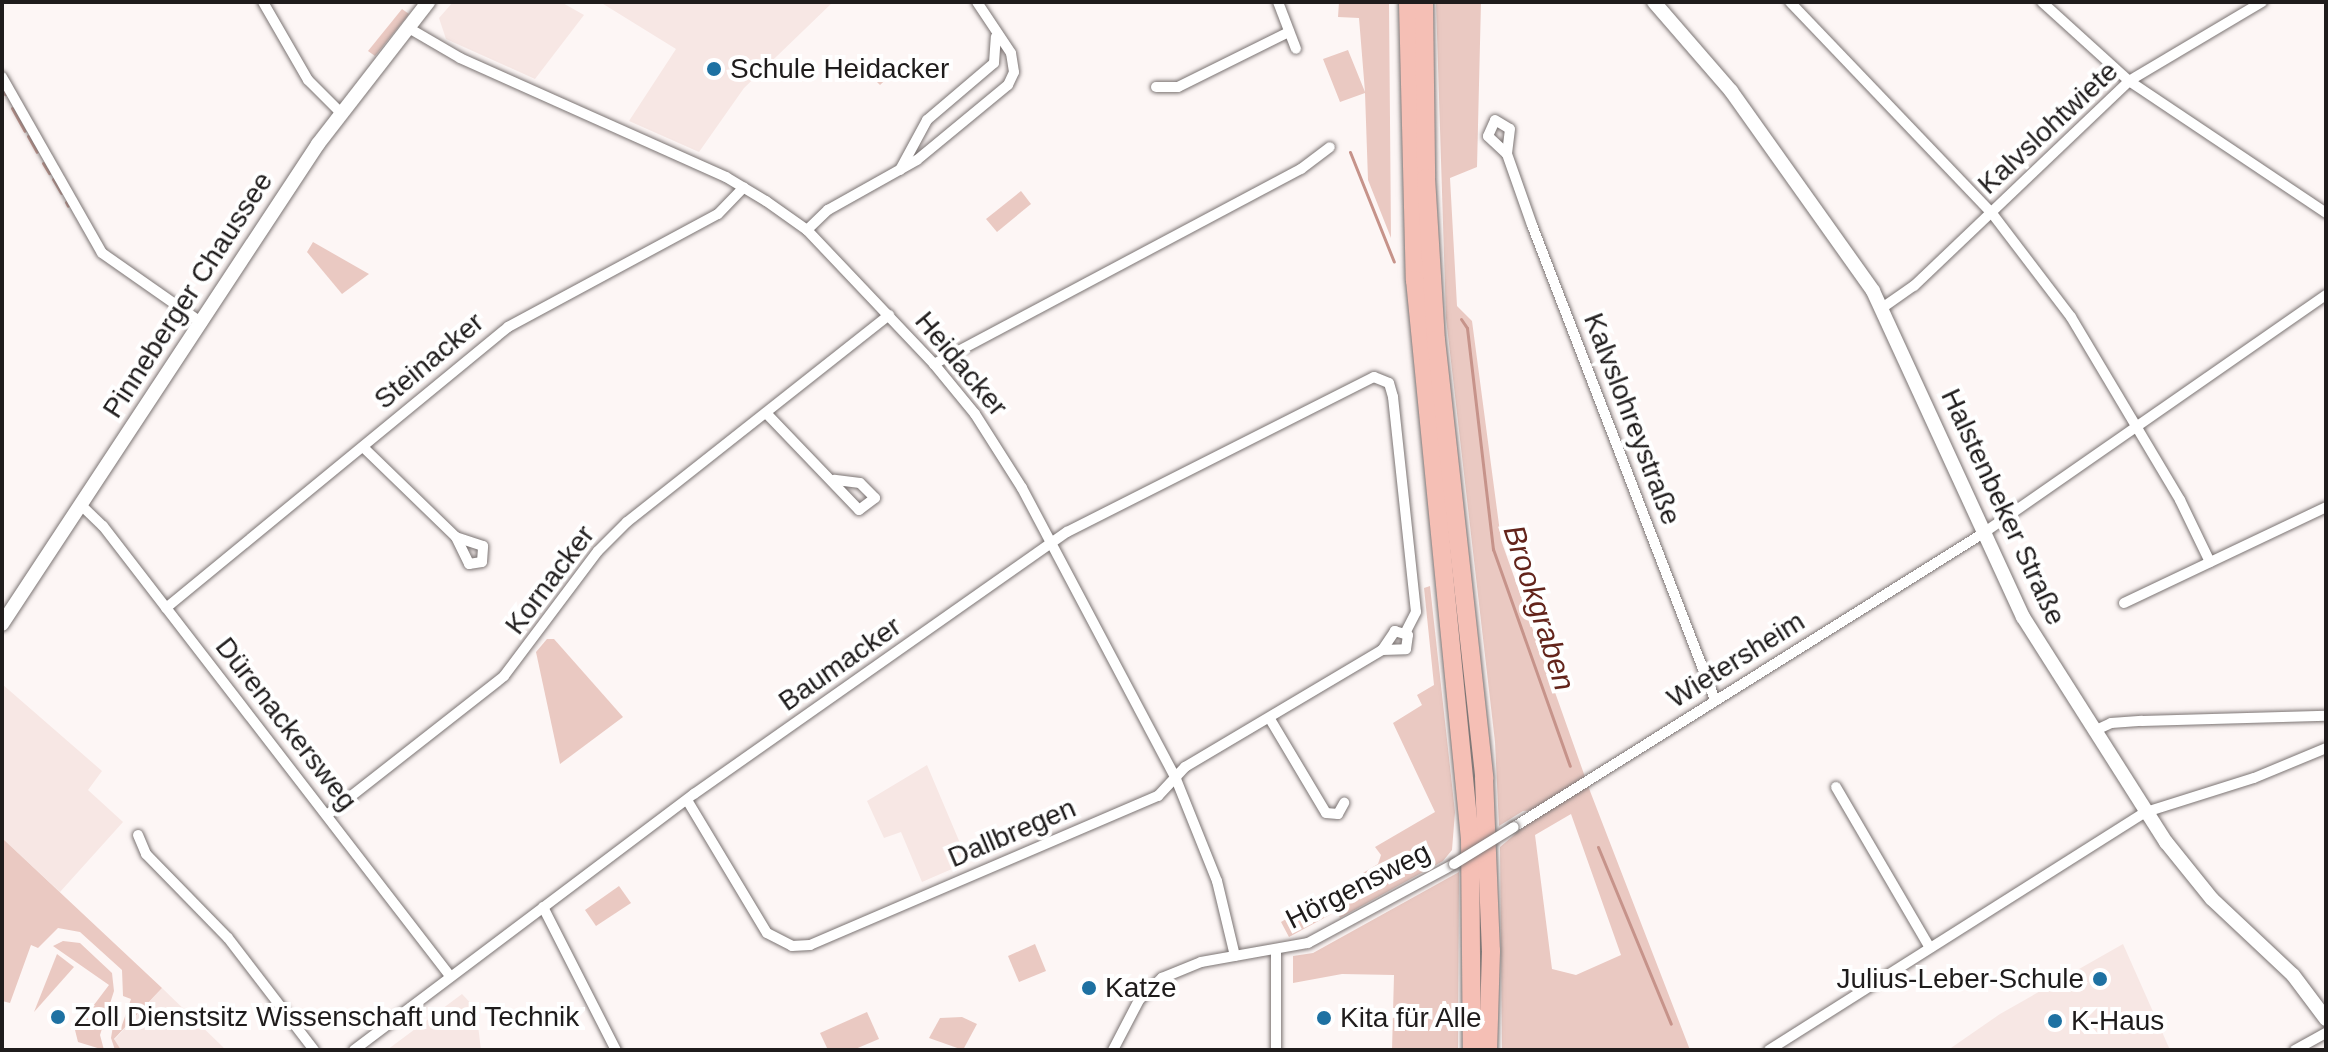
<!DOCTYPE html>
<meta charset="utf-8">
<style>
body{margin:0}
#map{position:relative;width:2328px;height:1052px;overflow:hidden;background:#fdf6f5;font-family:Arial,sans-serif}
div>[style]{position:absolute}
.built>*{inset:0;background:#f7e7e4}
.green>*{inset:0;background:#eac9c2}
.stream>*{height:3px;margin:-1.5px;padding:0 1.5px;transform-origin:1.5px;border-radius:1.5px;background:#c6938a}
.roads{filter:drop-shadow(0 0 2px #7b7473) drop-shadow(0 0 2px #7b7473)}
.street>*{height:10px;margin:-5px;padding:0 5px;transform-origin:5px;border-radius:5px;background:#fff}
.secondary>*{height:14px;margin:-7px;padding:0 7px;transform-origin:7px;border-radius:7px;background:#fff}
.highway>*{height:18px;margin:-9px;padding:0 9px;transform-origin:9px;border-radius:9px;background:#f5bfb5}
.bridges{filter:drop-shadow(0 0 2px #7b7473) drop-shadow(0 0 2px #7b7473)}
.street-bridge>*{height:10px;margin:-5px;padding:0 5px;transform-origin:5px;border-radius:5px;background:#fff}
.dots>*{width:22px;height:22px;translate:-50% -50%;box-sizing:border-box;border:4px solid #fff;border-radius:50%}
span{translate:-50% -50%;white-space:nowrap;text-align:center;line-height:1.15;-webkit-text-stroke:8px #fff;paint-order:stroke}
.poi-label{font-size:28px;color:#1f1c1c}
.left{translate:0 -50%;text-align:left}
.right{translate:-100% -50%;text-align:right}
.street-label{font-size:28px;color:#1f1c1c}
.water-label{font-size:30px;color:#63241b;font-style:italic}
.frame{position:absolute;inset:0;border:4px solid #1f1c1c;pointer-events:none}
</style>
<div id="map">
<div class="built">
<div style="clip-path:polygon(453px 2px,561px 2px,584px 15px,535px 79px,446px 39px,439px 18px)"></div>
<div style="clip-path:polygon(600px 2px,833px 2px,744px 88px,699px 152px,629px 121px,676px 49px)"></div>
<div style="clip-path:polygon(2px 684px,102px 771px,88px 790px,123px 822px,60px 892px,2px 838px)"></div>
<div style="clip-path:polygon(927px 765px,968px 862px,922px 882px,901px 832px,884px 838px,867px 801px)"></div>
<div style="clip-path:polygon(2123px 944px,2170px 1050px,1948px 1050px,2000px 1014px)"></div>
<div style="clip-path:polygon(162px 988px,223px 1047px,225px 1050px,121px 1050px,114px 1040px)"></div>
<div style="clip-path:polygon(462px 994px,476px 1009px,481px 1050px,387px 1050px)"></div>
</div>
<div class="green">
<div style="clip-path:polygon(1339px 2px,1389px 2px,1391px 238px,1368px 180px,1365px 93px,1340px 102px,1323px 59px,1348px 50px,1365px 92px,1359px 18px,1338px 17px)"></div>
<div style="clip-path:polygon(evenodd,1436px 2px,1481px 2px,1477px 167px,1450px 178px,1457px 306px,1472px 321px,1501px 540px,1590px 791px,1690px 1050px,1502px 1050px,1500px 847px,1538px 815px,1536px 810px,1523px 811px,1499px 826px,1495px 742px,1446px 318px,1436px 2px,1571px 814px,1621px 955px,1576px 975px,1552px 969px,1535px 835px,1571px 814px)"></div>
<div style="clip-path:polygon(402px 9px,409px 14px,375px 56px,368px 51px)"></div>
<div style="clip-path:polygon(874px 58px,895px 71px,880px 85px,863px 68px)"></div>
<div style="clip-path:polygon(1021px 191px,1031px 204px,997px 232px,986px 219px)"></div>
<div style="clip-path:polygon(313px 242px,369px 274px,342px 294px,307px 252px)"></div>
<div style="clip-path:polygon(1430px 586px,1455px 812px,1452px 850px,1443px 861px,1340px 918px,1337px 911px,1289px 937px,1281px 922px,1378px 864px,1381px 855px,1375px 847px,1435px 812px,1393px 723px,1422px 705px,1417px 695px,1434px 685px,1424px 588px)"></div>
<div style="clip-path:polygon(547px 639px,554px 639px,623px 717px,560px 764px,536px 652px)"></div>
<div style="clip-path:polygon(2px 838px,162px 988px,114px 1039px,121px 1050px,115px 1050px,111px 1038px,113px 1026px,121px 1028px,131px 999px,123px 996px,122px 970px,80px 932px,58px 928px,38px 948px,31px 945px,10px 1003px,2px 1001px)"></div>
<div style="clip-path:polygon(1459px 872px,1458px 1050px,1392px 1050px,1394px 975px,1342px 974px,1293px 983px,1293px 956px,1313px 953px)"></div>
<div style="clip-path:polygon(619px 886px,631px 903px,596px 926px,585px 910px)"></div>
<div style="clip-path:polygon(63px 941px,80px 943px,112px 973px,114px 991px,100px 1035px,104px 1050px,78px 1042px,75px 1030px,109px 985px,53px 946px)"></div>
<div style="clip-path:polygon(1035px 944px,1046px 971px,1019px 982px,1008px 956px)"></div>
<div style="clip-path:polygon(57px 954px,74px 967px,34px 1012px)"></div>
<div style="clip-path:polygon(867px 1012px,879px 1039px,853px 1050px,828px 1050px,820px 1033px)"></div>
<div style="clip-path:polygon(962px 1017px,977px 1024px,963px 1050px,929px 1038px,940px 1018px)"></div>
</div>
<div class="stream">
<div style="left:2px;top:89px;width:6px;rotate:59deg"></div>
<div style="left:12px;top:108px;width:26px;rotate:61deg"></div>
<div style="left:28px;top:136px;width:18px;rotate:61deg"></div>
<div style="left:1350px;top:152px;width:118px;rotate:68.2deg"></div>
<div style="left:43px;top:163px;width:12px;rotate:59deg"></div>
<div style="left:53px;top:179px;width:16px;rotate:60deg"></div>
<div style="left:66px;top:202px;width:4px;rotate:63deg"></div>
<div style="left:1461px;top:319px;width:11px;rotate:56deg"></div>
<div style="left:1467px;top:328px;width:223px;rotate:83.3deg"></div>
<div style="left:1493px;top:549px;width:230px;rotate:70.5deg"></div>
<div style="left:1598px;top:847px;width:191px;rotate:67.6deg"></div>
</div>
<div class="roads">
<div class="street">
<div style="left:263px;top:2px;width:90px;rotate:60deg"></div>
<div style="left:308px;top:80px;width:45px;rotate:45deg"></div>
<div style="left:1278px;top:2px;width:50px;rotate:69deg"></div>
<div style="left:1790px;top:2px;width:291px;rotate:46.3deg"></div>
<div style="left:1991px;top:212px;width:132px;rotate:52.7deg"></div>
<div style="left:2071px;top:317px;width:213px;rotate:59.2deg"></div>
<div style="left:2180px;top:500px;width:69px;rotate:64.2deg"></div>
<div style="left:2042px;top:2px;width:118px;rotate:42.2deg"></div>
<div style="left:2129px;top:81px;width:237px;rotate:33.8deg"></div>
<div style="left:407px;top:27px;width:61px;rotate:30.3deg"></div>
<div style="left:460px;top:58px;width:291px;rotate:24.1deg"></div>
<div style="left:726px;top:177px;width:47px;rotate:31deg"></div>
<div style="left:766px;top:201px;width:50px;rotate:35.3deg"></div>
<div style="left:807px;top:230px;width:185px;rotate:46.5deg"></div>
<div style="left:934px;top:364px;width:65px;rotate:50.6deg"></div>
<div style="left:975px;top:414px;width:88px;rotate:57.6deg"></div>
<div style="left:1022px;top:488px;width:329px;rotate:62.1deg"></div>
<div style="left:1176px;top:779px;width:110px;rotate:68.1deg"></div>
<div style="left:1217px;top:881px;width:77px;rotate:76.5deg"></div>
<div style="left:2px;top:77px;width:202px;rotate:60.4deg"></div>
<div style="left:102px;top:253px;width:122px;rotate:35deg"></div>
<div style="left:1156px;top:87px;width:22px"></div>
<div style="left:1178px;top:87px;width:124px;rotate:-26.4deg"></div>
<div style="left:1507px;top:154px;width:26px;rotate:-137deg"></div>
<div style="left:1488px;top:136px;width:17px;rotate:-66deg"></div>
<div style="left:1495px;top:120px;width:17px;rotate:31deg"></div>
<div style="left:1510px;top:129px;width:25px;rotate:97deg"></div>
<div style="left:1507px;top:154px;width:75px;rotate:70.6deg"></div>
<div style="left:1532px;top:225px;width:509px;rotate:68.93deg"></div>
<div style="left:900px;top:170px;width:57px;rotate:-61.6deg"></div>
<div style="left:927px;top:120px;width:88px;rotate:-40.4deg"></div>
<div style="left:994px;top:63px;width:26px;rotate:-86deg"></div>
<div style="left:807px;top:230px;width:29px;rotate:-44deg"></div>
<div style="left:828px;top:210px;width:102px;rotate:-29.3deg"></div>
<div style="left:917px;top:160px;width:118px;rotate:-39.5deg"></div>
<div style="left:1008px;top:85px;width:14px;rotate:-65deg"></div>
<div style="left:1014px;top:72px;width:19px;rotate:-99deg"></div>
<div style="left:1011px;top:53px;width:61px;rotate:-123.7deg"></div>
<div style="left:1882px;top:308px;width:39px;rotate:-35deg"></div>
<div style="left:1914px;top:286px;width:297px;rotate:-43.6deg"></div>
<div style="left:2129px;top:81px;width:155px;rotate:-30.7deg"></div>
<div style="left:934px;top:364px;width:416px;rotate:-28deg"></div>
<div style="left:1301px;top:169px;width:36px;rotate:-37deg"></div>
<div style="left:767px;top:414px;width:133px;rotate:46.2deg"></div>
<div style="left:859px;top:510px;width:20px;rotate:-37deg"></div>
<div style="left:875px;top:498px;width:21px;rotate:-135deg"></div>
<div style="left:860px;top:483px;width:26px;rotate:-173deg"></div>
<div style="left:363px;top:447px;width:129px;rotate:44.1deg"></div>
<div style="left:456px;top:537px;width:30px;rotate:64deg"></div>
<div style="left:469px;top:564px;width:13px;rotate:-9deg"></div>
<div style="left:482px;top:562px;width:16px;rotate:-86deg"></div>
<div style="left:483px;top:546px;width:28px;rotate:-162deg"></div>
<div style="left:81px;top:505px;width:30px;rotate:44deg"></div>
<div style="left:103px;top:526px;width:568px;rotate:52.36deg"></div>
<div style="left:2124px;top:603px;width:224px;rotate:-25.4deg"></div>
<div style="left:166px;top:608px;width:443px;rotate:-39.4deg"></div>
<div style="left:508px;top:327px;width:238px;rotate:-28.3deg"></div>
<div style="left:718px;top:214px;width:37px;rotate:-46deg"></div>
<div style="left:1270px;top:719px;width:109px;rotate:59.2deg"></div>
<div style="left:1326px;top:813px;width:12px;rotate:5deg"></div>
<div style="left:1338px;top:814px;width:13px;rotate:-61deg"></div>
<div style="left:2094px;top:731px;width:19px;rotate:-25deg"></div>
<div style="left:2111px;top:723px;width:31px;rotate:-4deg"></div>
<div style="left:2142px;top:721px;width:184px;rotate:-1.6deg"></div>
<div style="left:1836px;top:787px;width:186px;rotate:59.7deg"></div>
<div style="left:687px;top:800px;width:155px;rotate:59deg"></div>
<div style="left:767px;top:933px;width:28px;rotate:27deg"></div>
<div style="left:792px;top:946px;width:18px;rotate:-3deg"></div>
<div style="left:810px;top:945px;width:379px;rotate:-23.2deg"></div>
<div style="left:1158px;top:796px;width:40px;rotate:-47deg"></div>
<div style="left:1185px;top:767px;width:229px;rotate:-30.7deg"></div>
<div style="left:1382px;top:650px;width:24px;rotate:-2deg"></div>
<div style="left:1406px;top:649px;width:14px;rotate:-82deg"></div>
<div style="left:1408px;top:635px;width:14px;rotate:-163deg"></div>
<div style="left:1395px;top:631px;width:23px;rotate:124deg"></div>
<div style="left:327px;top:815px;width:225px;rotate:-38.1deg"></div>
<div style="left:504px;top:676px;width:156px;rotate:-53.1deg"></div>
<div style="left:598px;top:551px;width:41px;rotate:-45deg"></div>
<div style="left:627px;top:522px;width:334px;rotate:-38.3deg"></div>
<div style="left:1514px;top:827px;width:552px;rotate:-32.05deg"></div>
<div style="left:1982px;top:534px;width:419px;rotate:-34.8deg"></div>
<div style="left:138px;top:835px;width:21px;rotate:67deg"></div>
<div style="left:146px;top:854px;width:117px;rotate:45.7deg"></div>
<div style="left:228px;top:938px;width:141px;rotate:52.5deg"></div>
<div style="left:543px;top:907px;width:161px;rotate:63deg"></div>
<div style="left:354px;top:1050px;width:426px;rotate:-37deg"></div>
<div style="left:694px;top:794px;width:456px;rotate:-35.1deg"></div>
<div style="left:1067px;top:532px;width:344px;rotate:-26.8deg"></div>
<div style="left:1374px;top:377px;width:16px;rotate:22deg"></div>
<div style="left:1389px;top:383px;width:15px;rotate:74deg"></div>
<div style="left:1393px;top:397px;width:216px;rotate:83.9deg"></div>
<div style="left:1416px;top:612px;width:22px;rotate:117deg"></div>
<div style="left:1113px;top:1050px;width:56px;rotate:-62.5deg"></div>
<div style="left:1139px;top:1000px;width:32px;rotate:-44deg"></div>
<div style="left:1162px;top:978px;width:42px;rotate:-22.3deg"></div>
<div style="left:1201px;top:962px;width:109px;rotate:-10.1deg"></div>
<div style="left:1308px;top:943px;width:166px;rotate:-28.4deg"></div>
<div style="left:1276px;top:1050px;width:98px;rotate:-90deg"></div>
<div style="left:1769px;top:1050px;width:446px;rotate:-32.3deg"></div>
<div style="left:2146px;top:812px;width:113px;rotate:-17.5deg"></div>
<div style="left:2254px;top:778px;width:78px;rotate:-22.6deg"></div>
<div style="left:2295px;top:1050px;width:35px;rotate:-29deg"></div>
</div>
<div class="secondary">
<div style="left:1654px;top:2px;width:118px;rotate:49.1deg"></div>
<div style="left:1731px;top:91px;width:245px;rotate:54.6deg"></div>
<div style="left:1873px;top:291px;width:359px;rotate:65.3deg"></div>
<div style="left:2023px;top:617px;width:267px;rotate:57.6deg"></div>
<div style="left:2166px;top:842px;width:73px;rotate:51.1deg"></div>
<div style="left:2212px;top:899px;width:111px;rotate:43.2deg"></div>
<div style="left:2293px;top:975px;width:55px;rotate:53.1deg"></div>
<div style="left:2px;top:624px;width:575px;rotate:-56.64deg"></div>
<div style="left:318px;top:144px;width:180px;rotate:-52.2deg"></div>
</div>
<div class="highway">
<div style="left:1408px;top:2px;width:278px;rotate:88.6deg"></div>
<div style="left:1415px;top:280px;width:562px;rotate:84.38deg"></div>
<div style="left:1470px;top:839px;width:211px;rotate:89.5deg"></div>
<div style="left:1424px;top:2px;width:176px;rotate:89.3deg"></div>
<div style="left:1426px;top:178px;width:162px;rotate:86.5deg"></div>
<div style="left:1436px;top:340px;width:441px;rotate:83.7deg"></div>
<div style="left:1484px;top:778px;width:173px;rotate:87.7deg"></div>
<div style="left:1491px;top:951px;width:99px;rotate:91.7deg"></div>
</div>
</div>
<div class="bridges">
<div class="street-bridge">
<div style="left:1454px;top:864px;width:70px;rotate:-31.7deg"></div>
</div>
</div>
<div class="dots">
<div style="left:714px;top:69px;background:#1e71a2"></div>
<div style="left:2100px;top:979px;background:#1e71a2"></div>
<div style="left:1089px;top:988px;background:#1e71a2"></div>
<div style="left:58px;top:1017px;background:#1e71a2"></div>
<div style="left:1324px;top:1018px;background:#1e71a2"></div>
<div style="left:2055px;top:1021px;background:#1e71a2"></div>
</div>
<div class="poi-label">
<span class="left" style="left:730px;top:69px">Schule Heidacker</span>
<span class="right" style="left:2084px;top:979px">Julius-Leber-Schule</span>
<span class="left" style="left:1105px;top:988px">Katze</span>
<span class="left" style="left:74px;top:1017px">Zoll Dienstsitz Wissenschaft und Technik</span>
<span class="left" style="left:1340px;top:1018px">Kita für Alle</span>
<span class="left" style="left:2071px;top:1021px">K-Haus</span>
</div>
<div class="street-label">
<span style="left:2048px;top:128px;rotate:-43deg">Kalvslohtwiete</span>
<span style="left:188px;top:295px;rotate:-57deg">Pinneberger Chaussee</span>
<span style="left:429px;top:361px;rotate:-40deg">Steinacker</span>
<span style="left:961px;top:364px;rotate:50deg">Heidacker</span>
<span style="left:1632px;top:419px;rotate:69deg">Kalvslohreystraße</span>
<span style="left:2003px;top:507px;rotate:65deg">Halstenbeker Straße</span>
<span style="left:550px;top:580px;rotate:-53deg">Kornacker</span>
<span style="left:1736px;top:660px;rotate:-32deg">Wietersheim</span>
<span style="left:840px;top:664px;rotate:-35deg">Baumacker</span>
<span style="left:286px;top:724px;rotate:52deg">Dürenackersweg</span>
<span style="left:1012px;top:833px;rotate:-23deg">Dallbregen</span>
<span style="left:1358px;top:886px;rotate:-27deg">Hörgensweg</span>
</div>
<div class="water-label">
<span style="left:1539px;top:608px;rotate:72deg">Brookgraben</span>
</div>
<div class="frame"></div>
</div>
